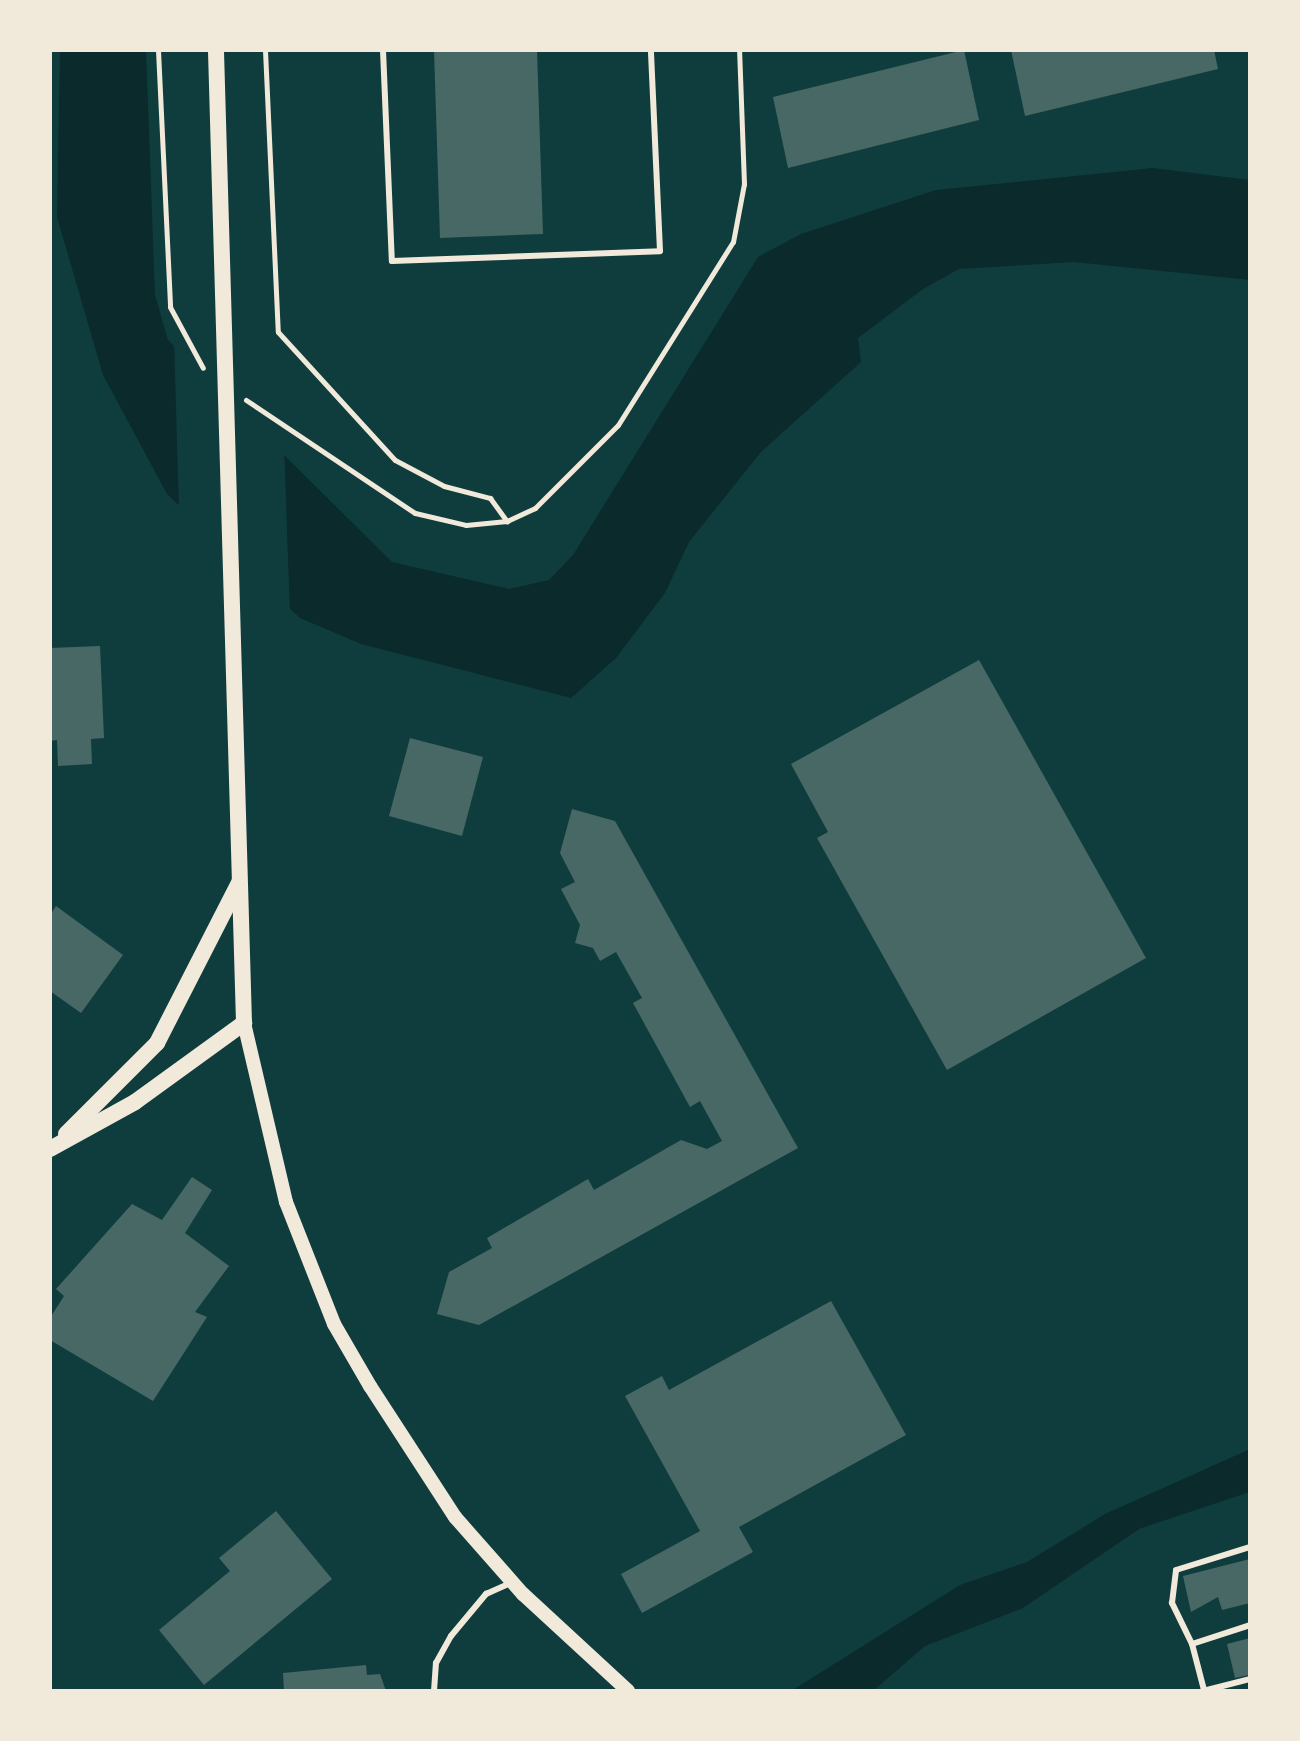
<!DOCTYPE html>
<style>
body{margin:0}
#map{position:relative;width:1300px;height:1741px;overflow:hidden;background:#0f3d3e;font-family:"Work Sans",sans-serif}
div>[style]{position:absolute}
.water>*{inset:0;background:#0a2a2b}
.pier>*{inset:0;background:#0f3d3e}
.building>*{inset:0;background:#486865}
.path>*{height:5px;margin:-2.5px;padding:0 2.5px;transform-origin:2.5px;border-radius:2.5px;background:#f1e9da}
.service>*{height:6px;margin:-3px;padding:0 3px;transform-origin:3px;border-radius:3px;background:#f1e9da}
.tertiary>*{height:14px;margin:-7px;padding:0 7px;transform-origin:7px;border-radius:7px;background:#f1e9da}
.secondary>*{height:16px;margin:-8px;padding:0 8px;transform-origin:8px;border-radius:8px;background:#f1e9da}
span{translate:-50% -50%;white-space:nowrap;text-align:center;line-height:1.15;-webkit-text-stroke:7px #f1e9da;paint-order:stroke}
.frame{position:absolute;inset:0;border:52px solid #f1e9da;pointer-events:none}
</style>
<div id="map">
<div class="water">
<div style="clip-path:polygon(60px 50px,146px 50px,155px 295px,168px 340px,392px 562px,509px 589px,549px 580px,573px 555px,758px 257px,801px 234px,936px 190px,1153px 168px,1250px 180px,1250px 280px,1074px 262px,959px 269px,923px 289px,858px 338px,861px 362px,761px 452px,689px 542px,665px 593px,616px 658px,571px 698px,361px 644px,300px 618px,167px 494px,103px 375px,57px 217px)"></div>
<div style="clip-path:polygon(1250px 1449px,1250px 1492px,1139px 1529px,1023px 1608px,925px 1646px,873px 1691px,791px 1691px,960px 1585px,1027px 1562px,1105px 1514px)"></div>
</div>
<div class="pier">
<div style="clip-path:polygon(174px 340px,284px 446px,290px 614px,179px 510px)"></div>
</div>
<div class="building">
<div style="clip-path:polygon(434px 50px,537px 50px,543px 234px,440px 238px)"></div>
<div style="clip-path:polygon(964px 50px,979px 120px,788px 168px,773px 97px)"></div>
<div style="clip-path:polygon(1011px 50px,1214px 50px,1218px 69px,1025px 116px)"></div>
<div style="clip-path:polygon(100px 646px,104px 738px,91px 739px,92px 764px,58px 766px,57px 740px,50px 741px,50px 648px)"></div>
<div style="clip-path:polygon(979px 660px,1146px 958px,947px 1070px,817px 838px,828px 832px,791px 764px)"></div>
<div style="clip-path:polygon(410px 738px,483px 757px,462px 836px,389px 816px)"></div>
<div style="clip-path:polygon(572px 809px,615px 821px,798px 1148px,479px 1325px,437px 1314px,449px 1272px,492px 1248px,487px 1238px,588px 1179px,594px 1190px,681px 1140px,707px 1149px,722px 1141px,700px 1101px,690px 1107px,633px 1003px,642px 998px,616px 952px,600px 961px,593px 948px,575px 943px,580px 925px,561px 889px,575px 882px,560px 853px)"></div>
<div style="clip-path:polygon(56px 906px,123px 955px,81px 1013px,50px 991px,50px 915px)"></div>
<div style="clip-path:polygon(192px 1177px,212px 1190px,185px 1233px,229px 1266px,195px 1312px,207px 1317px,153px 1401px,50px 1340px,50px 1318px,64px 1296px,56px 1289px,132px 1204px,162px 1220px)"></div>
<div style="clip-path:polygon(831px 1301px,906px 1435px,739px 1527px,753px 1552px,642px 1613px,621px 1574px,700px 1531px,625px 1396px,662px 1376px,669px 1390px)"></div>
<div style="clip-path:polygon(276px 1511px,332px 1579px,204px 1685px,159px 1630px,230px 1571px,219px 1558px)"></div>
<div style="clip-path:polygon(1250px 1559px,1250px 1603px,1222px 1610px,1218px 1597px,1191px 1612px,1183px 1576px)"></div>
<div style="clip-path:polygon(1250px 1638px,1249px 1675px,1235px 1678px,1227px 1644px)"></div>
<div style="clip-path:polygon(366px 1665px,367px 1675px,380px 1674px,386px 1691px,284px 1691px,283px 1673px)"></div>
</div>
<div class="path">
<div style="left:158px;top:50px;width:257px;rotate:87.3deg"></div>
<div style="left:170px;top:307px;width:69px;rotate:61.6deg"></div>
<div style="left:265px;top:50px;width:282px;rotate:87.4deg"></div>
<div style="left:278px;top:332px;width:173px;rotate:47.6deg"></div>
<div style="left:395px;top:460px;width:55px;rotate:28deg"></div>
<div style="left:444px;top:486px;width:48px;rotate:14.6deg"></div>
<div style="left:490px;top:498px;width:29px;rotate:54deg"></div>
<div style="left:246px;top:400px;width:203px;rotate:33.8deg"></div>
<div style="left:415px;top:513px;width:52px;rotate:13.2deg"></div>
<div style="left:466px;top:525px;width:41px;rotate:-5.6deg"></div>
<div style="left:507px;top:521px;width:31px;rotate:-25deg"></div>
<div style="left:535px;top:508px;width:117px;rotate:-45deg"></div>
<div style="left:618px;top:425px;width:216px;rotate:-57.9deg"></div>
<div style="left:733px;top:242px;width:59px;rotate:-79.3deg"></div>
<div style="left:744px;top:184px;width:134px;rotate:-92.1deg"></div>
</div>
<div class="service">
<div style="left:383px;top:50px;width:211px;rotate:87.6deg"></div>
<div style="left:392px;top:261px;width:268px;rotate:-2.1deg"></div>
<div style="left:660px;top:251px;width:201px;rotate:-92.6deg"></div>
<div style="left:1192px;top:1644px;width:46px;rotate:-116deg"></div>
<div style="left:1172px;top:1603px;width:33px;rotate:-83deg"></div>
<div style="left:1176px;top:1570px;width:77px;rotate:-17.3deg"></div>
<div style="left:1204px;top:1690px;width:48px;rotate:-104.6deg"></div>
<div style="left:1192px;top:1644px;width:61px;rotate:-18.1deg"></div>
<div style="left:434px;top:1691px;width:28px;rotate:-86deg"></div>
<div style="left:436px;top:1663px;width:31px;rotate:-61deg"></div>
<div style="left:451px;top:1636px;width:55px;rotate:-50.2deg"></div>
<div style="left:486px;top:1594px;width:30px;rotate:-24deg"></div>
<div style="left:1203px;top:1691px;width:49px;rotate:-14.3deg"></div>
</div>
<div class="tertiary">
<div style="left:244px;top:1023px;width:184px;rotate:76.8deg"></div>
<div style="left:286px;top:1202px;width:131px;rotate:68.5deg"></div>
<div style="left:334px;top:1324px;width:72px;rotate:59.9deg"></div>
<div style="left:370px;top:1386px;width:156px;rotate:57deg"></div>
<div style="left:455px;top:1517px;width:103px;rotate:48.6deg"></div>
<div style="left:523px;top:1594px;width:143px;rotate:42.7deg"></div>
</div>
<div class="secondary">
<div style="left:66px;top:1134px;width:129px;rotate:-45deg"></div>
<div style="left:157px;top:1043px;width:180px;rotate:-62.9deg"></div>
<div style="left:50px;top:1149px;width:97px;rotate:-28.9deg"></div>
<div style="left:135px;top:1102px;width:135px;rotate:-35.9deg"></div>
<div style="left:244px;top:1023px;width:973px;rotate:-91.65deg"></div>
</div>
<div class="frame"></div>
</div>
